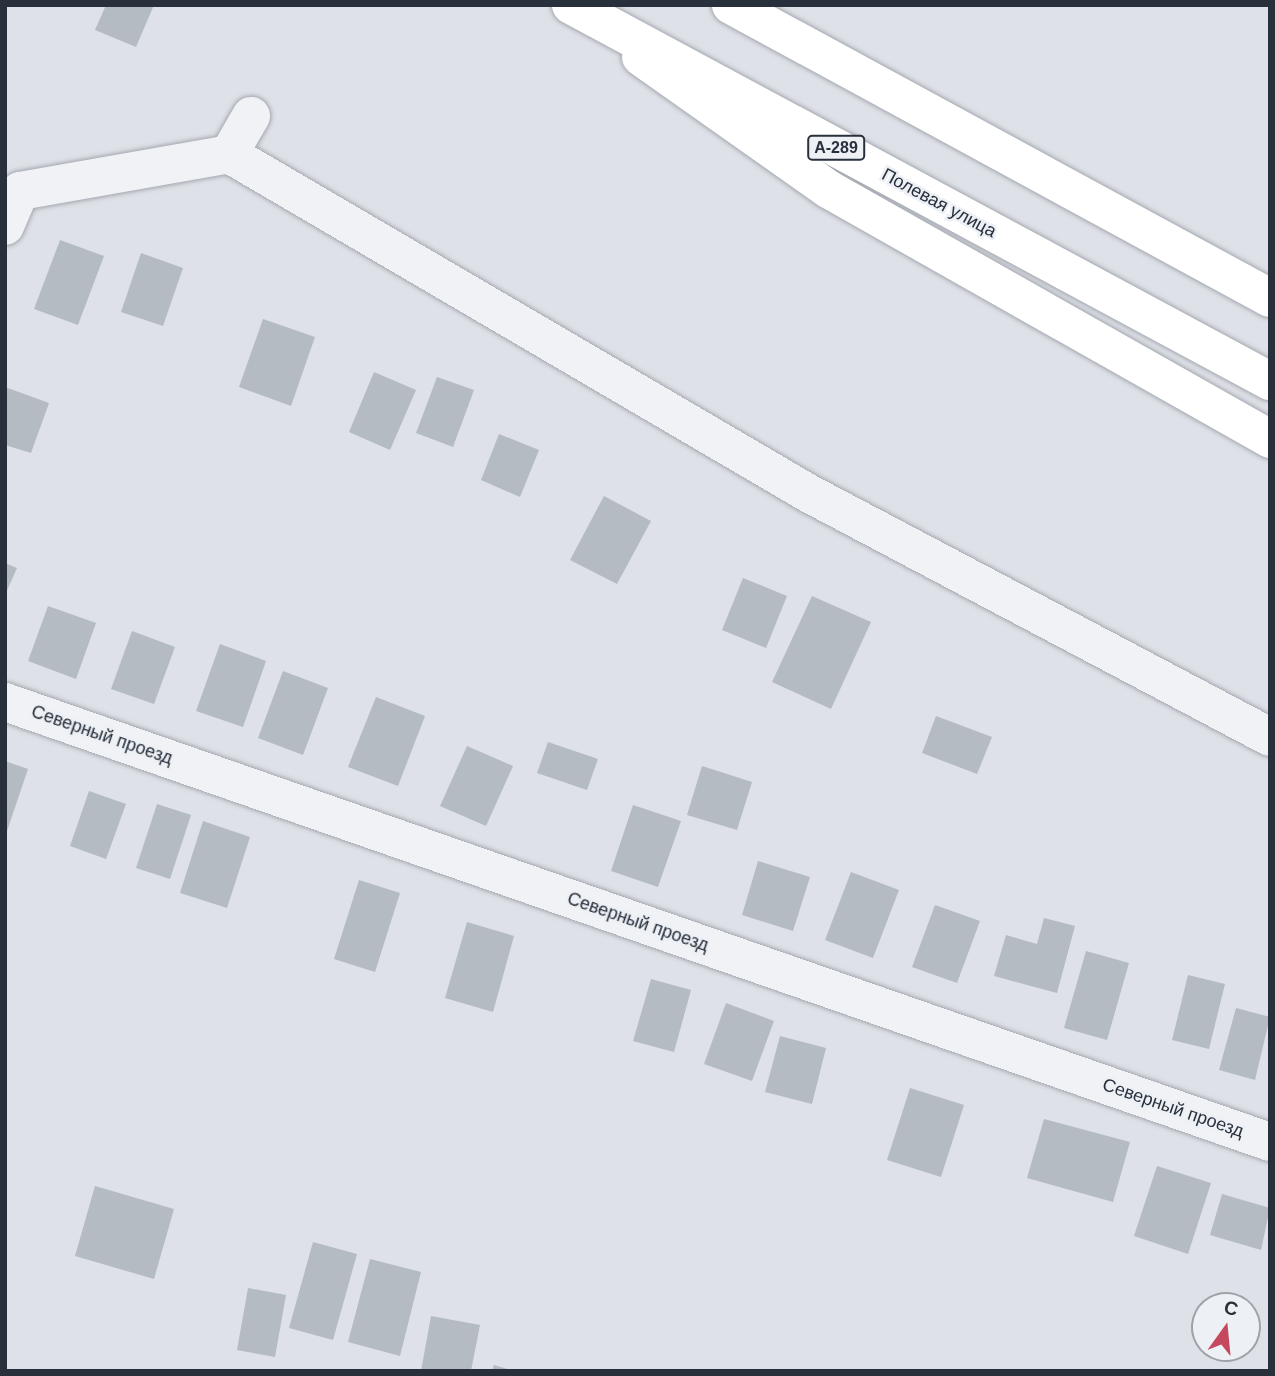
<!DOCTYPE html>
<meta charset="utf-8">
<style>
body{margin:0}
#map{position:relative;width:1275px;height:1376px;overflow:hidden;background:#dee1e7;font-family:Helvetica,sans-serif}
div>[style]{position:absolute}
.building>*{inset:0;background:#b5bbc3}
.roads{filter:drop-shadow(0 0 2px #a4a8b0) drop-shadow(0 0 2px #a4a8b0)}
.minor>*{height:38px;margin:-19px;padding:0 19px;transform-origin:19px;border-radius:19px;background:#f0f2f5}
.major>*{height:38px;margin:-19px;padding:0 19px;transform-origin:19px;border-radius:19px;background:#fff}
.highway>*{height:38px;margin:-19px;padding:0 19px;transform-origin:19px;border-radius:19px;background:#fff}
span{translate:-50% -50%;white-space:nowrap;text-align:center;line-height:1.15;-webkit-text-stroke:5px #edf0f4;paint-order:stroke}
.shield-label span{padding:2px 5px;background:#edf0f4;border:2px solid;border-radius:5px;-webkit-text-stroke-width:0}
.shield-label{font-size:16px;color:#28303c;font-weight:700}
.street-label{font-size:18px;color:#28303c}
.frame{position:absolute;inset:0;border:7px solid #28303c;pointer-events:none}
.north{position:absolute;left:1191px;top:1292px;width:70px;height:70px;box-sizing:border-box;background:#edf0f4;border:2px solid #9ea3aa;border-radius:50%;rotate:15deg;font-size:19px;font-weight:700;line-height:28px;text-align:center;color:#28303c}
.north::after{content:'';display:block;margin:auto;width:24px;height:32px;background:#c6485f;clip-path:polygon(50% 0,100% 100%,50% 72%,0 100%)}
</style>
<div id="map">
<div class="building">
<div style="clip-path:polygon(106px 5px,154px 5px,136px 47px,95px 30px)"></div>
<div style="clip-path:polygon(60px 240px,104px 256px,78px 325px,34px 309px)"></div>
<div style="clip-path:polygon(141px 253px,183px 268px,163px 326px,121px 312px)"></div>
<div style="clip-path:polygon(263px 319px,315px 337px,291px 406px,239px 387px)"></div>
<div style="clip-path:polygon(374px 372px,416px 390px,390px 450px,349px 432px)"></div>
<div style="clip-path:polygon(437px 377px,474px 390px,453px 447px,416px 433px)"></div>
<div style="clip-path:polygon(5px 387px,49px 403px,31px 453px,5px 445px)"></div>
<div style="clip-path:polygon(499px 434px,539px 450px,520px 497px,481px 480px)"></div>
<div style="clip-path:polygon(604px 496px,651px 521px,617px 584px,570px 560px)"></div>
<div style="clip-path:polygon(5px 563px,17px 568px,5px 595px)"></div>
<div style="clip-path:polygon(743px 578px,787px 596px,766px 648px,722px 630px)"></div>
<div style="clip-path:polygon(812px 596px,871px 622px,831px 709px,772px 682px)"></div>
<div style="clip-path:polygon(48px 606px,96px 623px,76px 679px,28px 661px)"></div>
<div style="clip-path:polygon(132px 631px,175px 647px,154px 704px,111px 689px)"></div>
<div style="clip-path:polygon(220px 644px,266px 661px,243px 727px,196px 711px)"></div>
<div style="clip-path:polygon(283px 671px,328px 688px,303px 755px,258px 738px)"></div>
<div style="clip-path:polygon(376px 697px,425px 716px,398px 786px,348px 767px)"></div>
<div style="clip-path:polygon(936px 716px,992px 737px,977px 774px,922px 753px)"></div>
<div style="clip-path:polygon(548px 742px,598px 759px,587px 790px,537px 773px)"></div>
<div style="clip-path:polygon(467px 746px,513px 766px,486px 826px,440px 806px)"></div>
<div style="clip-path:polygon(5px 761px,28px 769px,6px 834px,5px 834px)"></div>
<div style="clip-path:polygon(702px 766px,752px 782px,737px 830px,687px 815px)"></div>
<div style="clip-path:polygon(89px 791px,126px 804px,106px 859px,70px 846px)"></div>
<div style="clip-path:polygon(157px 804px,191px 815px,170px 879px,136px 868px)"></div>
<div style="clip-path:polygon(633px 805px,681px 821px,658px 887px,611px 871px)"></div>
<div style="clip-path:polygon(203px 821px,250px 837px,227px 908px,180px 893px)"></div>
<div style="clip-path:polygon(758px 861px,810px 877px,793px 931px,742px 915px)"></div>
<div style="clip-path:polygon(851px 872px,899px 890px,873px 958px,825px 940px)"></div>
<div style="clip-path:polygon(359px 880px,400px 893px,375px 972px,334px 959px)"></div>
<div style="clip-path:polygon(935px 905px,980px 921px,957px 983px,912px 967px)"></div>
<div style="clip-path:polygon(1044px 918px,1075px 926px,1057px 993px,994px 976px,1006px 935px,1037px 944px)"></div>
<div style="clip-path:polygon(467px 922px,514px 936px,493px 1012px,445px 998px)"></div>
<div style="clip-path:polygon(1086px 951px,1129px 963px,1107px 1040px,1064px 1028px)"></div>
<div style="clip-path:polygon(1188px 975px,1225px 984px,1209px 1049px,1172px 1040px)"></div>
<div style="clip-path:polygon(651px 979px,691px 990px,674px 1052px,633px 1041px)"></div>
<div style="clip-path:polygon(726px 1003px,774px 1021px,752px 1081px,704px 1064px)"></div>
<div style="clip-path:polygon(1236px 1008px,1270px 1017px,1255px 1080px,1219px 1070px)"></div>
<div style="clip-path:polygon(780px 1036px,826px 1048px,812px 1104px,765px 1092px)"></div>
<div style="clip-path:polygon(910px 1088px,964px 1105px,941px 1177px,887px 1160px)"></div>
<div style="clip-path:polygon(1044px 1119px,1130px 1142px,1113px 1202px,1027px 1178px)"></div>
<div style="clip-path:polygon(1157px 1166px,1211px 1183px,1188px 1254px,1134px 1236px)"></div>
<div style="clip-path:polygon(95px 1186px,174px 1209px,154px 1279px,75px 1256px)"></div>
<div style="clip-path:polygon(1222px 1194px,1270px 1208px,1261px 1250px,1210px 1235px)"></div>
<div style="clip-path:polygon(313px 1242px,357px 1254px,333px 1340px,289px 1328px)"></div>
<div style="clip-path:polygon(370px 1259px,421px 1272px,400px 1356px,348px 1342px)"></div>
<div style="clip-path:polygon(248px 1288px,286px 1295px,275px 1357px,237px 1350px)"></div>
<div style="clip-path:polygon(431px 1316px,480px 1325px,471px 1371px,421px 1371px)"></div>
<div style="clip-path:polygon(494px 1365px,511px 1370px,511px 1371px,492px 1371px)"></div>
</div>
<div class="roads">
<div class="minor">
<div style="left:229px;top:154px;width:671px;rotate:30.35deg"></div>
<div style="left:808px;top:493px;width:522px;rotate:27.84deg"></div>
<div style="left:20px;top:191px;width:212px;rotate:-10deg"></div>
<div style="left:229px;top:154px;width:44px;rotate:-59.9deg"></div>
<div style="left:5px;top:226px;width:38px;rotate:-67deg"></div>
<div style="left:5px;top:702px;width:1339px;rotate:19.18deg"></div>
</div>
<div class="major">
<div style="left:641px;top:57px;width:229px;rotate:35.2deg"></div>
<div style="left:828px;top:189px;width:508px;rotate:29.49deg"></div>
</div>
<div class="highway">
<div style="left:571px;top:5px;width:794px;rotate:28.28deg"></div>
<div style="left:731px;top:5px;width:613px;rotate:28.53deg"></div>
</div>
</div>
<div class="shield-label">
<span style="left:836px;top:148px">А-289</span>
</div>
<div class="street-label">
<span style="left:939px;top:203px;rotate:28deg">Полевая улица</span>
<span style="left:102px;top:735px;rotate:19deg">Северный проезд</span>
<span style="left:638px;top:922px;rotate:19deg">Северный проезд</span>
<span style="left:1173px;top:1108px;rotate:19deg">Северный проезд</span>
</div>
<div class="frame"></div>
<div class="north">С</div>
</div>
